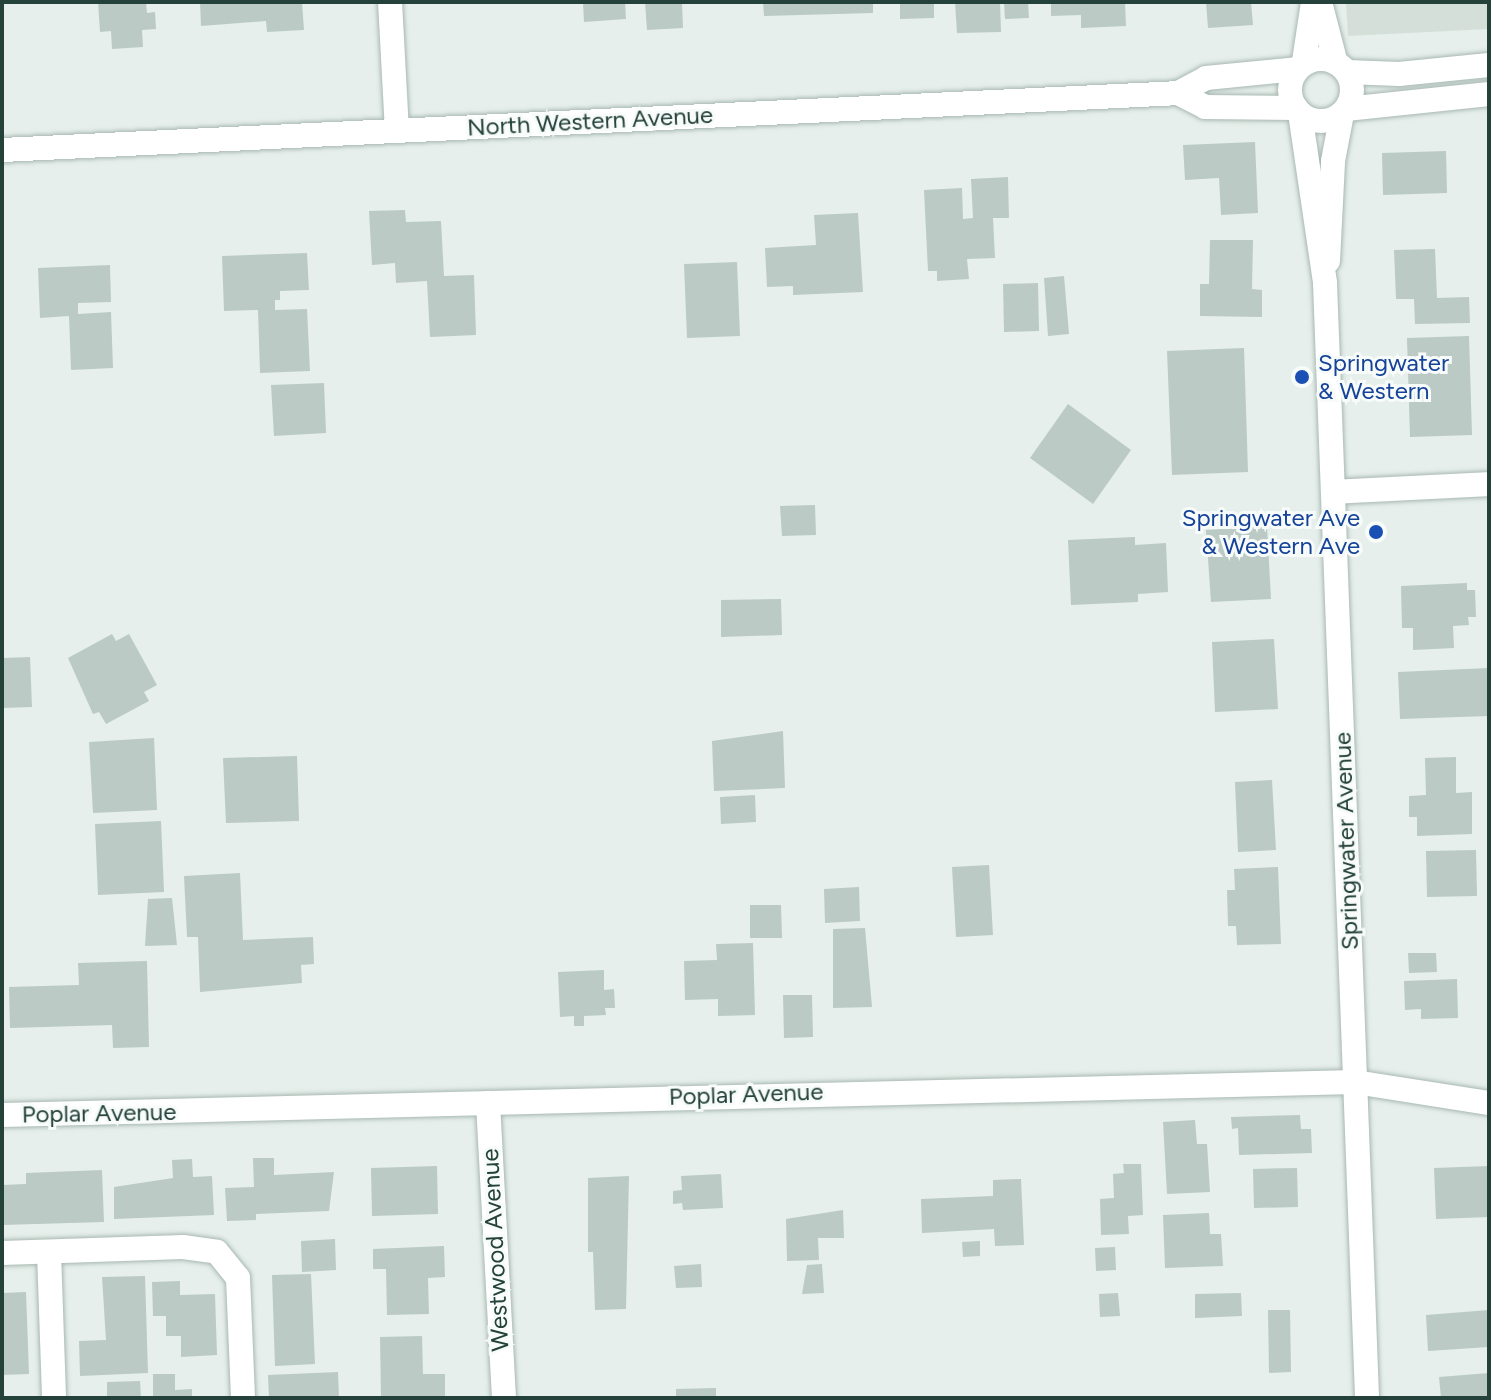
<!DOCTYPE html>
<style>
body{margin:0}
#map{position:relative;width:1491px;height:1400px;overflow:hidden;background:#e6efeb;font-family:Figtree,sans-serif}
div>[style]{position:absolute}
.built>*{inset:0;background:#d4dfda}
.building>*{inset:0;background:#bbcac4}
.roads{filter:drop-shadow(0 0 2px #a8b8b2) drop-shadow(0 0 2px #a8b8b2)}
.minor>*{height:24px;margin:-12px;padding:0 12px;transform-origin:12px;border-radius:12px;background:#fff}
.tertiary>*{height:24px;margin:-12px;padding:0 12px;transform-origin:12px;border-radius:12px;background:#fff}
.secondary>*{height:24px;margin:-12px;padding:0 12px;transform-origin:12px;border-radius:12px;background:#fff}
.secondary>.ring{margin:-12px;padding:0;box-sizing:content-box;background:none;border:24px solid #fff;border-radius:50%}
.dots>*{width:22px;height:22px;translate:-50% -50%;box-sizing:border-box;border:4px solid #f7fbf9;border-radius:50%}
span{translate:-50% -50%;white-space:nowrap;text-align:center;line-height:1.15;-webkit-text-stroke:6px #f7fbf9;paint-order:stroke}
.street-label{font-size:24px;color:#24423a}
.transit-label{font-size:24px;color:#164399}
.left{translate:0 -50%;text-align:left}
.right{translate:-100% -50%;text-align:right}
.frame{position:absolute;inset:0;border:4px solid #24423a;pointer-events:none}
</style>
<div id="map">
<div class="built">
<div style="clip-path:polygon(1346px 2px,1489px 2px,1489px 29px,1348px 36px)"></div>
</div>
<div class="building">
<div style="clip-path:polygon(98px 2px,146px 2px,147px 13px,155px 12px,156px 29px,142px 30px,143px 47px,112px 49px,111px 31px,100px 32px)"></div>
<div style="clip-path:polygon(200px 2px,302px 2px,304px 30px,267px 32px,266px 21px,201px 26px)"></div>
<div style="clip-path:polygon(583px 2px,625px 2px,626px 19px,584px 22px)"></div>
<div style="clip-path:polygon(645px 2px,682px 2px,683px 28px,647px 30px)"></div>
<div style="clip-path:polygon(763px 2px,873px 2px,873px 13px,764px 16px)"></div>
<div style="clip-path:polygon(900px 2px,934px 2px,934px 18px,900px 19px)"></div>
<div style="clip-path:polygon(955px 2px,1000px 2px,1001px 32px,957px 33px)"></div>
<div style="clip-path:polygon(1004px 2px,1028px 2px,1029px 18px,1005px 19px)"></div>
<div style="clip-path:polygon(1051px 2px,1125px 2px,1126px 26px,1081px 28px,1081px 15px,1051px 16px)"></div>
<div style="clip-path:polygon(1206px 2px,1251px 2px,1253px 25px,1208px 28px)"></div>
<div style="clip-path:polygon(1255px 142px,1258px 213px,1221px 215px,1219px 178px,1185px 180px,1183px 145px)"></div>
<div style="clip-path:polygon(1446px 151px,1447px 193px,1383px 195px,1382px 153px)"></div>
<div style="clip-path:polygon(1008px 177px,1009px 218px,993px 218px,995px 258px,967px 259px,969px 279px,937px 281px,937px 271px,928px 271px,924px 190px,962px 188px,963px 219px,973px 218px,971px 179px)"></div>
<div style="clip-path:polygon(405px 210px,406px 222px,441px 221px,444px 276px,474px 275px,476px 335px,430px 337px,427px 281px,396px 283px,395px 263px,372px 265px,369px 211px)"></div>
<div style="clip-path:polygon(858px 213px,863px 292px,793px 295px,793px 286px,767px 287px,765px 248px,816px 245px,814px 215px)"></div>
<div style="clip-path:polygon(1210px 240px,1253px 240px,1252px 289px,1262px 290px,1262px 317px,1200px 316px,1200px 284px,1209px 284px)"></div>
<div style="clip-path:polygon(1435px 249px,1437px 298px,1469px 297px,1470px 323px,1415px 324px,1414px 299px,1396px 299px,1394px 250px)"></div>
<div style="clip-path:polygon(307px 253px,309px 290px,280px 291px,280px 300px,275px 300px,275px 310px,307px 309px,310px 371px,260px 373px,258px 310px,224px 311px,222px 256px)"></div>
<div style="clip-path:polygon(737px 262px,740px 336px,687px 338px,684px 264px)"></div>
<div style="clip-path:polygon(110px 265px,111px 302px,78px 303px,78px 314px,111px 312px,113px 368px,71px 370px,69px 316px,40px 318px,38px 268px)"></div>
<div style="clip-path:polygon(1064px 276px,1069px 334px,1048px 336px,1044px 278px)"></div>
<div style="clip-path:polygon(1038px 283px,1039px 331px,1004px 332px,1003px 284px)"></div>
<div style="clip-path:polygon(1469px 336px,1472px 435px,1410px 437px,1407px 338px)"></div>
<div style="clip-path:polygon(1244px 348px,1248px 472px,1172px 475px,1167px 351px)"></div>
<div style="clip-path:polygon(324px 383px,326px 433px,274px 436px,271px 385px)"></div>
<div style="clip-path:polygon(1068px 404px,1131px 450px,1093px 504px,1030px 458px)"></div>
<div style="clip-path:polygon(815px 505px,816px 535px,782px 536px,780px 506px)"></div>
<div style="clip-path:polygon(1267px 526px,1271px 599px,1211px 602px,1206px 530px)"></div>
<div style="clip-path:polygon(1135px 537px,1135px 545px,1166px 543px,1168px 592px,1138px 594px,1138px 602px,1071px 605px,1068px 540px)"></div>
<div style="clip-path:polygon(1467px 583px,1467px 590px,1475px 590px,1476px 617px,1468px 617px,1469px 625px,1453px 626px,1454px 648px,1413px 650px,1413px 628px,1402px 628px,1401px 586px)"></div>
<div style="clip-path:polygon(781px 599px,782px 635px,721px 637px,721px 600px)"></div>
<div style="clip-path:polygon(112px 634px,116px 641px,129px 634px,157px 685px,144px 692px,149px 701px,106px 724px,99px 712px,93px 714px,68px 658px)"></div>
<div style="clip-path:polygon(1274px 639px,1278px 709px,1215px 712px,1212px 642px)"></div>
<div style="clip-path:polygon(30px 657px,32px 707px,2px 708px,2px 658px)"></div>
<div style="clip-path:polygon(1489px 668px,1489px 716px,1400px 719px,1398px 672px)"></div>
<div style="clip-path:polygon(783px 731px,785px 788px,714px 791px,712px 741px)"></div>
<div style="clip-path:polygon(154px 738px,157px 810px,93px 813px,89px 742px)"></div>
<div style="clip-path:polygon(297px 756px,299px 821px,226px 823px,223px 758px)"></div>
<div style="clip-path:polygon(1456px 757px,1456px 793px,1472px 792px,1472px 834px,1417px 836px,1417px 817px,1409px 817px,1409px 796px,1426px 795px,1425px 758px)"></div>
<div style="clip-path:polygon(1272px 780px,1276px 850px,1238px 852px,1235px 782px)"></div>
<div style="clip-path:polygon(755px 795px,756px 822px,721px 824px,720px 797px)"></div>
<div style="clip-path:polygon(161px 821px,164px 892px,98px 895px,95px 824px)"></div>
<div style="clip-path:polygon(1476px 850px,1477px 896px,1427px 897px,1426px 851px)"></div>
<div style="clip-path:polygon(989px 865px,993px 935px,956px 937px,952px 867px)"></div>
<div style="clip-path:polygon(1278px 867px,1281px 944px,1237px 945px,1236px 926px,1228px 926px,1227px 890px,1235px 890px,1234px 869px)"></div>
<div style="clip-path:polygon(240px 873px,243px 940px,313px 937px,314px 964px,301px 965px,302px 983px,200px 992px,198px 937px,187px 937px,184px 876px)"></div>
<div style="clip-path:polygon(859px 887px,860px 921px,825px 923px,824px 889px)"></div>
<div style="clip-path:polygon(172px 898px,177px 945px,145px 946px,148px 899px)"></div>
<div style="clip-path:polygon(750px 905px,781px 905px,782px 938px,750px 938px)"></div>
<div style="clip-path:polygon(865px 928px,872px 1007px,833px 1008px,833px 929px)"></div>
<div style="clip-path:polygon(753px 943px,755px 1015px,718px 1016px,718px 999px,685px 1000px,684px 961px,717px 960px,716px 944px)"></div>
<div style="clip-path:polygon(1408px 953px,1436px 953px,1437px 972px,1409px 973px)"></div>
<div style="clip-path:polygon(147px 961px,149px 1047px,113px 1048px,112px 1025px,10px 1028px,9px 987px,79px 985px,78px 963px)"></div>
<div style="clip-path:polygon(604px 970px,604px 990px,614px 989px,615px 1008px,605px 1008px,606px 1015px,584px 1016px,584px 1026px,574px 1026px,574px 1016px,560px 1017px,558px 972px)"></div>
<div style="clip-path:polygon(1457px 979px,1458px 1018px,1421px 1019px,1421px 1009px,1405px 1010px,1404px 981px)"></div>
<div style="clip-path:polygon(783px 995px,812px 995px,813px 1037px,784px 1038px)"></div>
<div style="clip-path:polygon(1300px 1115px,1301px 1129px,1311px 1129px,1312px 1153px,1239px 1155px,1238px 1128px,1232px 1129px,1231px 1117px)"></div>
<div style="clip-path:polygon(1195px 1120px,1197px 1144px,1207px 1144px,1210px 1192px,1167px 1194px,1163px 1122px)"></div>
<div style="clip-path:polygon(253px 1158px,274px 1158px,274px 1175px,334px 1172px,329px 1211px,256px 1214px,256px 1220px,227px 1221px,225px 1188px,254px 1187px)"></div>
<div style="clip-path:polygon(192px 1159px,193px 1177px,212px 1176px,214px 1215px,114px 1219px,114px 1187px,173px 1178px,172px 1160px)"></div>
<div style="clip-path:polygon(1123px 1164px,1141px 1164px,1143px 1215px,1128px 1216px,1129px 1234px,1101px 1235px,1100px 1199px,1114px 1198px,1113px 1174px,1124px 1173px)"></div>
<div style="clip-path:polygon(437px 1166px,438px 1214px,372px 1216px,371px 1168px)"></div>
<div style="clip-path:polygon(1489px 1166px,1489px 1217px,1436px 1219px,1434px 1168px)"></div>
<div style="clip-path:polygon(1297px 1168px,1298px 1207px,1254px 1208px,1253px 1169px)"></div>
<div style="clip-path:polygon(102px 1170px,104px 1222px,2px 1225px,2px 1185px,26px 1184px,26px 1173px)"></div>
<div style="clip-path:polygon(721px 1174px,723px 1208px,683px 1210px,682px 1203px,673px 1204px,673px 1191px,682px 1190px,681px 1176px)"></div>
<div style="clip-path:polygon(629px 1176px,626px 1309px,595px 1310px,593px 1252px,588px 1252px,588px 1178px)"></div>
<div style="clip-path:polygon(1021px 1179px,1024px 1245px,995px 1246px,994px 1229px,922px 1233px,921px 1199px,993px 1196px,993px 1180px)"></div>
<div style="clip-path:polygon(843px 1210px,844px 1238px,818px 1238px,819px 1260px,787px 1261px,786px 1219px)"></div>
<div style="clip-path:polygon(1209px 1213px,1210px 1234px,1221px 1234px,1223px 1266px,1165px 1268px,1163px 1215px)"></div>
<div style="clip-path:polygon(335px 1239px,336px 1270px,302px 1272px,301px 1241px)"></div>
<div style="clip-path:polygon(980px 1241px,980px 1256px,963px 1257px,962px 1242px)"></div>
<div style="clip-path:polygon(444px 1246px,445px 1277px,428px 1278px,429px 1314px,387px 1315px,386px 1269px,373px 1269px,373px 1249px)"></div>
<div style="clip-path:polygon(1115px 1247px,1116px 1270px,1096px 1271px,1095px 1248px)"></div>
<div style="clip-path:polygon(701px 1264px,702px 1287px,676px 1288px,674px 1266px)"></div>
<div style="clip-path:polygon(822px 1264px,824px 1293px,802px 1294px,807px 1265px)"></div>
<div style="clip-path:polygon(311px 1274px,315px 1364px,275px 1366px,272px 1275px)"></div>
<div style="clip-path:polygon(145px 1276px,148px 1373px,80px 1376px,79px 1341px,106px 1340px,102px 1277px)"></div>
<div style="clip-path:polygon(180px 1281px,180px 1295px,215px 1294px,217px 1355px,181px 1357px,181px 1336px,166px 1336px,166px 1316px,153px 1316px,152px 1282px)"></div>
<div style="clip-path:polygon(26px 1292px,29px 1374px,2px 1375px,2px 1293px)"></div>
<div style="clip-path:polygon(1118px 1293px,1120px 1316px,1100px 1317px,1099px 1294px)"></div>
<div style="clip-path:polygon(1241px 1293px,1242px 1316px,1195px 1318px,1195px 1294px)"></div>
<div style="clip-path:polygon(1268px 1310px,1290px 1310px,1291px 1372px,1269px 1373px)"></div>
<div style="clip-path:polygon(1489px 1310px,1489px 1347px,1428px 1351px,1426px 1315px)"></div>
<div style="clip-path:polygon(422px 1336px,423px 1374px,445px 1374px,445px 1398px,381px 1398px,380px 1337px)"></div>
<div style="clip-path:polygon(338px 1372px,339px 1398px,269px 1398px,268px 1375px)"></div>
<div style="clip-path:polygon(1489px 1373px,1489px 1398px,1441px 1398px,1439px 1377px)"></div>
<div style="clip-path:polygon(153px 1374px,175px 1374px,175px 1390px,192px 1389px,192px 1398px,153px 1398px)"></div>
<div style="clip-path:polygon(140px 1381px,141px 1398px,107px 1398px,107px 1382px)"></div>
<div style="clip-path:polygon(716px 1388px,716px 1398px,676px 1398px,676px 1389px)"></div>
</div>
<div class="roads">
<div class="minor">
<div style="left:390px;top:2px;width:128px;rotate:86.9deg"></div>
<div style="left:1320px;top:2px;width:60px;rotate:75.5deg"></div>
<div style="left:1304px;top:61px;width:60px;rotate:-81.3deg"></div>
<div style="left:1333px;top:492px;width:156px;rotate:-2.9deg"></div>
<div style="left:488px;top:1103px;width:295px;rotate:86.9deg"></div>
<div style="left:2px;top:1115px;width:1353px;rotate:-1.4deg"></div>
<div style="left:1355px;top:1082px;width:136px;rotate:8.9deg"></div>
<div style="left:2px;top:1253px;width:181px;rotate:-1.9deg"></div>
<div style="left:183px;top:1247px;width:34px;rotate:8deg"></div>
<div style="left:217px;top:1252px;width:33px;rotate:51deg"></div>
<div style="left:238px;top:1278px;width:120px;rotate:87.6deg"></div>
<div style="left:49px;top:1253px;width:145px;rotate:88deg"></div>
</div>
<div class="tertiary">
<div style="left:1300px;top:113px;width:172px;rotate:81.6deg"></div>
<div style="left:1325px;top:283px;width:1116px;rotate:87.84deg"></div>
<div style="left:1328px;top:261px;width:100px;rotate:-87.1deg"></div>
<div style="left:1333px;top:161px;width:48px;rotate:-79.2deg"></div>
</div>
<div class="secondary">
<div class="ring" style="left:1290px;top:59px;width:38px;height:38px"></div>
<div style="left:1347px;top:72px;width:52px;rotate:2.2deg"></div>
<div style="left:1399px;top:74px;width:90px;rotate:-5.7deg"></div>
<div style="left:1178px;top:93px;width:30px;rotate:27deg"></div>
<div style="left:1205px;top:107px;width:91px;rotate:0.6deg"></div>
<div style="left:1346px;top:109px;width:144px;rotate:-6deg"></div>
<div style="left:2px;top:150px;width:1177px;rotate:-2.77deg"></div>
<div style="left:1178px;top:93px;width:32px;rotate:-28deg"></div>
<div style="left:1206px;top:78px;width:91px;rotate:-5.6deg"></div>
</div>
</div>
<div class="dots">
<div style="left:1302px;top:377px;background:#1a4fb4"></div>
<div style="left:1376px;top:532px;background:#1a4fb4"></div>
</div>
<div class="street-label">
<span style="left:590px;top:121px;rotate:-3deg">North Western Avenue</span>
<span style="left:1346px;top:841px;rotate:-92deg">Springwater Avenue</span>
<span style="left:746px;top:1094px;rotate:-2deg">Poplar Avenue</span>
<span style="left:99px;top:1113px;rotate:-1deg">Poplar Avenue</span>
<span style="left:495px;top:1250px;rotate:-93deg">Westwood Avenue</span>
</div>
<div class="transit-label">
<span class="left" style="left:1318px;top:377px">Springwater<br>&amp; Western</span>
<span class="right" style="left:1360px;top:532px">Springwater Ave<br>&amp; Western Ave</span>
</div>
<div class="frame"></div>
</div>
